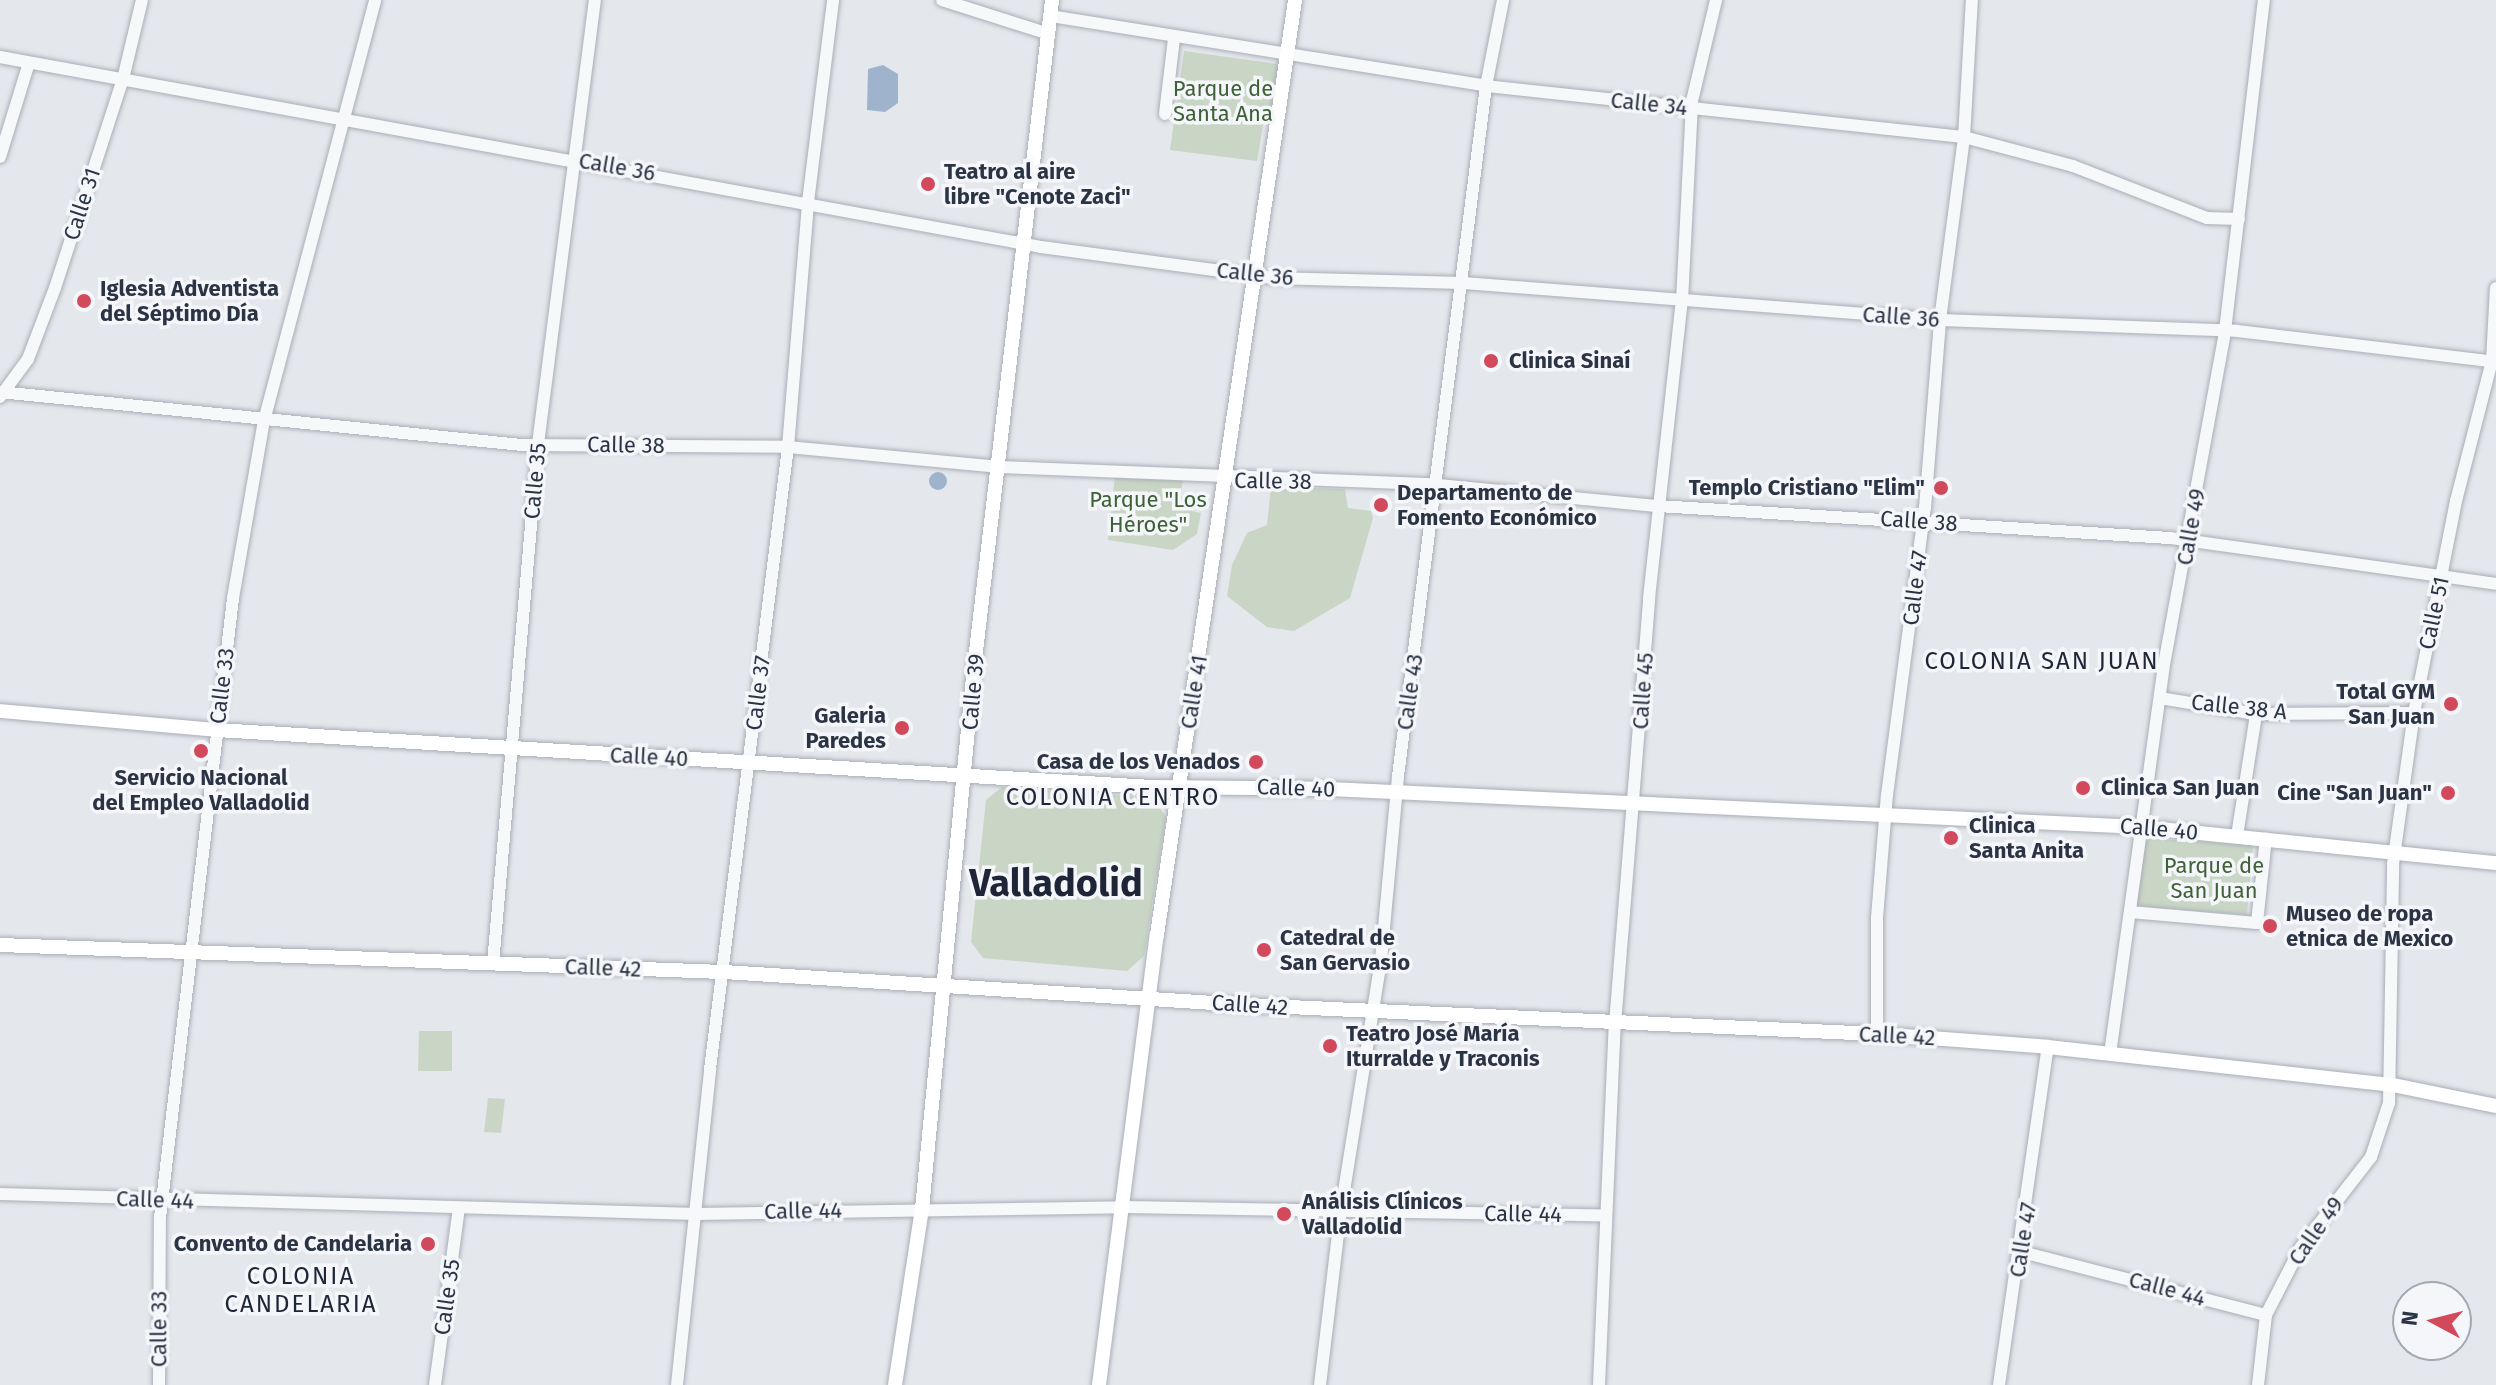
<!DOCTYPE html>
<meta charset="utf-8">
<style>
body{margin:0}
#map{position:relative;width:2496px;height:1385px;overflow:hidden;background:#e4e7ec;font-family:"Fira Sans",sans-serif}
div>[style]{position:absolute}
.green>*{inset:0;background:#c9d6c5}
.water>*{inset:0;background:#9fb4cc}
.round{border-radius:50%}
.roads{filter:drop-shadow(0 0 2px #a9aeb7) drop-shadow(0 0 2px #a9aeb7)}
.minor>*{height:12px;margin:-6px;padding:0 6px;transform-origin:6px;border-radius:6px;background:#f7f8fa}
.major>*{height:14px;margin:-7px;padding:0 7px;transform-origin:7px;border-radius:7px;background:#fff}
.dots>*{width:22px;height:22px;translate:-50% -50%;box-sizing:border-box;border:4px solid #f4f6f9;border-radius:50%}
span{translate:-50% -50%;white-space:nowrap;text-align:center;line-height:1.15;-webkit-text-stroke:7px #f4f6f9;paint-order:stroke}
.park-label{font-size:22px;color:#3f6138}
.street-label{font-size:22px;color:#2b3445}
.poi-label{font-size:22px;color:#2b3445;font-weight:700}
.left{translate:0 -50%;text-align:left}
.right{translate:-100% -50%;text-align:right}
.neighbourhood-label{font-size:24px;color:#1d2536;letter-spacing:2px}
.town-label{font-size:38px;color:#1d2536;font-weight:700}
.north{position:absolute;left:2392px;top:1281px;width:80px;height:80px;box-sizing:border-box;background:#f4f6f9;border:2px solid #a4a8b1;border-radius:50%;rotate:277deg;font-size:22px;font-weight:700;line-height:32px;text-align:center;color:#2b3445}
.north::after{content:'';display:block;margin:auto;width:28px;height:36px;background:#d1495b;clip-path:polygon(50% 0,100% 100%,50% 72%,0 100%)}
</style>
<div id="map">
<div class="green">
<div style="clip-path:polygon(1184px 51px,1278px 64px,1271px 120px,1264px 119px,1257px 161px,1170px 150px)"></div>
<div style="clip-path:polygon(1115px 475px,1183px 481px,1180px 496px,1193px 498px,1192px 511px,1201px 513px,1197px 534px,1173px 550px,1108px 540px)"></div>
<div style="clip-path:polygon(1271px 487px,1345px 489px,1348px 508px,1371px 511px,1373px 518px,1350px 598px,1294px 631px,1267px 627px,1227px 596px,1232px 565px,1247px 533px,1267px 525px)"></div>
<div style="clip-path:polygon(1002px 787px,1153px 798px,1166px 817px,1144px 956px,1127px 971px,983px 958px,971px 942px,986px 800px)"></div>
<div style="clip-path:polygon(2143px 838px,2253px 845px,2247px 915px,2136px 906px)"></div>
<div style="clip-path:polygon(419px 1031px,452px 1031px,452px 1071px,418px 1071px)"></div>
<div style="clip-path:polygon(488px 1098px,505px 1099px,501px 1133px,484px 1132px)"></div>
</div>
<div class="water">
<div style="clip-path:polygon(883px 65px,898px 74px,898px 103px,885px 112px,867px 110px,868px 69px)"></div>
<div class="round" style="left:929px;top:472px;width:18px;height:18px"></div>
</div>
<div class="roads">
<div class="minor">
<div style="left:942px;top:0;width:112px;rotate:17.6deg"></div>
<div style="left:1051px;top:16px;width:441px;rotate:9.1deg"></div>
<div style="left:1486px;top:86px;width:481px;rotate:6.1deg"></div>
<div style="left:1964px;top:137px;width:113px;rotate:14.9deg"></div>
<div style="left:2073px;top:166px;width:144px;rotate:21.2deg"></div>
<div style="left:2207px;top:218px;width:32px;rotate:2deg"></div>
<div style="left:0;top:57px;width:1058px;rotate:10.34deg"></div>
<div style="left:1041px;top:247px;width:233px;rotate:7.6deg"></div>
<div style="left:1272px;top:278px;width:191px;rotate:1.5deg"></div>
<div style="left:1463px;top:283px;width:478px;rotate:4.4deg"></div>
<div style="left:1940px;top:320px;width:297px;rotate:2.1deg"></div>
<div style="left:2237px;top:331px;width:261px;rotate:6.8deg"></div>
<div style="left:1165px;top:114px;width:77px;rotate:-83.2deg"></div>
<div style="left:0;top:157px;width:98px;rotate:-72.9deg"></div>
<div style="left:0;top:392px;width:525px;rotate:5.8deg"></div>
<div style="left:522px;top:445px;width:266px;rotate:0.4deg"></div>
<div style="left:788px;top:447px;width:213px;rotate:5.4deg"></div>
<div style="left:1000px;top:467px;width:439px;rotate:2.3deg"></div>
<div style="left:1439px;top:485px;width:220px;rotate:5.5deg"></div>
<div style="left:1658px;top:506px;width:513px;rotate:3.58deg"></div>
<div style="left:2170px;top:538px;width:329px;rotate:8deg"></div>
<div style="left:0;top:397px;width:47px;rotate:-53.6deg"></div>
<div style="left:28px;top:359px;width:76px;rotate:-69.2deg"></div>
<div style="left:55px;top:288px;width:220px;rotate:-72deg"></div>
<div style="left:123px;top:79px;width:81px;rotate:-76.5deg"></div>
<div style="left:2160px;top:698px;width:97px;rotate:9.5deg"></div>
<div style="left:2256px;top:714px;width:158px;rotate:-0.4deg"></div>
<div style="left:2237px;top:836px;width:123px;rotate:-81.1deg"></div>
<div style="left:2130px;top:912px;width:127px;rotate:5deg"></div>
<div style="left:2257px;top:923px;width:85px;rotate:-84deg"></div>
<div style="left:493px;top:964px;width:522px;rotate:-85.05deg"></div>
<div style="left:538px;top:444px;width:448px;rotate:-82.7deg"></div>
<div style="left:1877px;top:1034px;width:116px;rotate:-90deg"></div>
<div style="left:1877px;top:918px;width:123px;rotate:-85.4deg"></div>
<div style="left:1887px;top:795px;width:290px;rotate:-82.5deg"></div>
<div style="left:1925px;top:508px;width:189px;rotate:-85.4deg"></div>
<div style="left:1940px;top:320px;width:185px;rotate:-82.5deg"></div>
<div style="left:1964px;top:137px;width:137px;rotate:-86.7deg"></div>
<div style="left:2110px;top:1054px;width:388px;rotate:-82.1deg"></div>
<div style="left:2163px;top:670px;width:345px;rotate:-79.6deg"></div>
<div style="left:2225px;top:331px;width:333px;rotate:-83.3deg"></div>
<div style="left:0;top:1194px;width:697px;rotate:1.64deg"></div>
<div style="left:697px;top:1214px;width:429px;rotate:-0.9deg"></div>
<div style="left:1126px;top:1207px;width:480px;rotate:1deg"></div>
<div style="left:2022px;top:1252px;width:252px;rotate:14.5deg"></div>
<div style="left:159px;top:1385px;width:167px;rotate:-89.7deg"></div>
<div style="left:160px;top:1218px;width:624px;rotate:-83.28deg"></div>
<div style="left:233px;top:598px;width:180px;rotate:-80.1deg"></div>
<div style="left:264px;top:421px;width:435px;rotate:-75.2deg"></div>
<div style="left:435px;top:1385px;width:179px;rotate:-82.3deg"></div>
<div style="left:677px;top:1385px;width:318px;rotate:-84deg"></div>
<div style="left:710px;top:1069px;width:627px;rotate:-82.85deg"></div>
<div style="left:788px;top:447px;width:246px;rotate:-85.3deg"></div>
<div style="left:808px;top:202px;width:204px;rotate:-82.9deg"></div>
<div style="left:1320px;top:1385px;width:176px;rotate:-83.2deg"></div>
<div style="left:1341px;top:1210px;width:253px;rotate:-80.9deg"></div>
<div style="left:1381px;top:960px;width:185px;rotate:-84.7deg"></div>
<div style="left:1398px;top:776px;width:696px;rotate:-82.73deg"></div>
<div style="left:1486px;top:86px;width:88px;rotate:-78.8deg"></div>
<div style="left:1599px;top:1385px;width:361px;rotate:-87.5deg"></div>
<div style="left:1615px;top:1024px;width:427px;rotate:-85.4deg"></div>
<div style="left:1649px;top:598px;width:299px;rotate:-83.7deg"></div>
<div style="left:1682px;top:301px;width:200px;rotate:-87.1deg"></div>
<div style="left:1692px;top:101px;width:104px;rotate:-76.6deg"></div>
<div style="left:1999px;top:1385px;width:342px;rotate:-81.8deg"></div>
<div style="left:2258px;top:1385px;width:70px;rotate:-83.5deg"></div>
<div style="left:2266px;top:1315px;width:76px;rotate:-62.8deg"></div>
<div style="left:2301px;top:1247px;width:114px;rotate:-52.1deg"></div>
<div style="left:2371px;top:1157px;width:57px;rotate:-71.6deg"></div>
<div style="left:2389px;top:1103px;width:239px;rotate:-89deg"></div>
<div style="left:2393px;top:864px;width:152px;rotate:-82.1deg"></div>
<div style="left:2414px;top:713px;width:216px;rotate:-78.8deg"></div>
<div style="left:2456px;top:501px;width:145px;rotate:-75.6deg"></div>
<div style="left:2492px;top:361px;width:73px;rotate:-86.9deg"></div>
</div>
<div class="major">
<div style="left:0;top:711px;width:218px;rotate:5deg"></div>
<div style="left:217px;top:730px;width:936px;rotate:3.49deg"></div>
<div style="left:1151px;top:787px;width:178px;rotate:0.6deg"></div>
<div style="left:1329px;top:789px;width:812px;rotate:2.68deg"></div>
<div style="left:2140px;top:827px;width:358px;rotate:5.8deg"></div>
<div style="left:0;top:945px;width:725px;rotate:2.14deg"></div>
<div style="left:724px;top:972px;width:522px;rotate:3.62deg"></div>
<div style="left:1245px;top:1005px;width:633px;rotate:2.63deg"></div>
<div style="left:1877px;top:1034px;width:171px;rotate:4.3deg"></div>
<div style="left:2048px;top:1047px;width:347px;rotate:6.3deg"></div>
<div style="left:2393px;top:1085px;width:105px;rotate:11.5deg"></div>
<div style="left:895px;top:1385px;width:178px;rotate:-81.3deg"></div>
<div style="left:922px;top:1209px;width:534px;rotate:-84.52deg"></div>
<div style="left:973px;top:677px;width:682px;rotate:-83.34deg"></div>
<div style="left:1099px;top:1385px;width:454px;rotate:-82.7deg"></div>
<div style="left:1157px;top:935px;width:945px;rotate:-81.6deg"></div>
</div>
</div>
<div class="dots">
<div style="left:928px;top:184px;background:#d1495b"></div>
<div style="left:84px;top:301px;background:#d1495b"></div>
<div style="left:1491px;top:361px;background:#d1495b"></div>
<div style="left:1941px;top:488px;background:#d1495b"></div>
<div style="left:1381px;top:505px;background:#d1495b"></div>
<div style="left:2451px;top:704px;background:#d1495b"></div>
<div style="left:902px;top:728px;background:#d1495b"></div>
<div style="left:201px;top:751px;background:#d1495b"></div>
<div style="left:1256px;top:762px;background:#d1495b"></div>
<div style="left:2083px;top:788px;background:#d1495b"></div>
<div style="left:2448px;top:793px;background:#d1495b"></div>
<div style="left:1951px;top:838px;background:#d1495b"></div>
<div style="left:2270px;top:926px;background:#d1495b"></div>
<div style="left:1264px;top:950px;background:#d1495b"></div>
<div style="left:1330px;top:1046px;background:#d1495b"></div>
<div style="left:1284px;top:1214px;background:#d1495b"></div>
<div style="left:428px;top:1244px;background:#d1495b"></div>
</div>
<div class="park-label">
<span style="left:1223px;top:101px">Parque de<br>Santa Ana</span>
<span style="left:1148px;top:512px">Parque "Los<br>Héroes"</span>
<span style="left:2214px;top:878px">Parque de<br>San Juan</span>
</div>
<div class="street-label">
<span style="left:1649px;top:104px;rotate:6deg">Calle 34</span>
<span style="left:617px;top:167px;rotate:10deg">Calle 36</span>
<span style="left:82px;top:204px;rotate:-72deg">Calle 31</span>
<span style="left:1255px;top:274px;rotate:6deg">Calle 36</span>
<span style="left:1901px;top:317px;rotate:4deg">Calle 36</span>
<span style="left:626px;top:445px;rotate:1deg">Calle 38</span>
<span style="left:535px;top:481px;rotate:-85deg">Calle 35</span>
<span style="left:1273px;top:481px;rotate:1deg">Calle 38</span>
<span style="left:1919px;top:521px;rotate:4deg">Calle 38</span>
<span style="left:2191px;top:527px;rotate:-80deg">Calle 49</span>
<span style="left:1915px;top:588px;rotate:-83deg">Calle 47</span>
<span style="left:2434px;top:613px;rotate:-78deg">Calle 51</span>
<span style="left:222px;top:686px;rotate:-83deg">Calle 33</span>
<span style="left:1643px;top:691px;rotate:-86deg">Calle 45</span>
<span style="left:973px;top:692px;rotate:-85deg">Calle 39</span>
<span style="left:1194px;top:692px;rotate:-81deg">Calle 41</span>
<span style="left:1410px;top:692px;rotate:-82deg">Calle 43</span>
<span style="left:758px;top:693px;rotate:-83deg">Calle 37</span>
<span style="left:2239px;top:707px;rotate:6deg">Calle 38 A</span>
<span style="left:649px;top:757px;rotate:3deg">Calle 40</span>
<span style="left:1296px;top:788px;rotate:2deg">Calle 40</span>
<span style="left:2159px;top:829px;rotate:5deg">Calle 40</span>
<span style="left:603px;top:968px;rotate:2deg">Calle 42</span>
<span style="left:1250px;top:1005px;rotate:4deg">Calle 42</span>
<span style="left:1897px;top:1036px;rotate:3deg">Calle 42</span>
<span style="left:155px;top:1200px;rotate:2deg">Calle 44</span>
<span style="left:803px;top:1211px;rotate:-1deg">Calle 44</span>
<span style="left:1523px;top:1214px;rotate:1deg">Calle 44</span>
<span style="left:2316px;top:1231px;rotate:-55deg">Calle 49</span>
<span style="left:2023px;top:1240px;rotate:-81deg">Calle 47</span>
<span style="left:2167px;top:1289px;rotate:15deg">Calle 44</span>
<span style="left:447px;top:1297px;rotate:-82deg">Calle 35</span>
<span style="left:159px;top:1329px;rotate:-90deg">Calle 33</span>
</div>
<div class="poi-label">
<span class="left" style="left:944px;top:184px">Teatro al aire<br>libre "Cenote Zaci"</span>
<span class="left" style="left:100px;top:301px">Iglesia Adventista<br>del Séptimo Día</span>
<span class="left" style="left:1509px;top:361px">Clinica Sinaí</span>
<span class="right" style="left:1925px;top:488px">Templo Cristiano "Elim"</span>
<span class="left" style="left:1397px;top:505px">Departamento de<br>Fomento Económico</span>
<span class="right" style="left:2435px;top:704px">Total GYM<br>San Juan</span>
<span class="right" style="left:886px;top:728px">Galeria<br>Paredes</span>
<span class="right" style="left:1240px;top:762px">Casa de los Venados</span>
<span style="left:201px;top:790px">Servicio Nacional<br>del Empleo Valladolid</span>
<span class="left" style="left:2101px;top:788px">Clinica San Juan</span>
<span class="right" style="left:2432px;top:793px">Cine "San Juan"</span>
<span class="left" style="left:1969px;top:838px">Clinica<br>Santa Anita</span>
<span class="left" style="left:2286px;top:926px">Museo de ropa<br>etnica de Mexico</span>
<span class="left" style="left:1280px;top:950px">Catedral de<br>San Gervasio</span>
<span class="left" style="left:1346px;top:1046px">Teatro José María<br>Iturralde y Traconis</span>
<span class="left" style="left:1302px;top:1214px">Análisis Clínicos<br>Valladolid</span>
<span class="right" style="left:412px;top:1244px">Convento de Candelaria</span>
</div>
<div class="neighbourhood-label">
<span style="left:2042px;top:662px">COLONIA SAN JUAN</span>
<span style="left:1113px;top:798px">COLONIA CENTRO</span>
<span style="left:301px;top:1291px">COLONIA<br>CANDELARIA</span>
</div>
<div class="town-label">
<span style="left:1056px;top:884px">Valladolid</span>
</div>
<div class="north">N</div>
</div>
